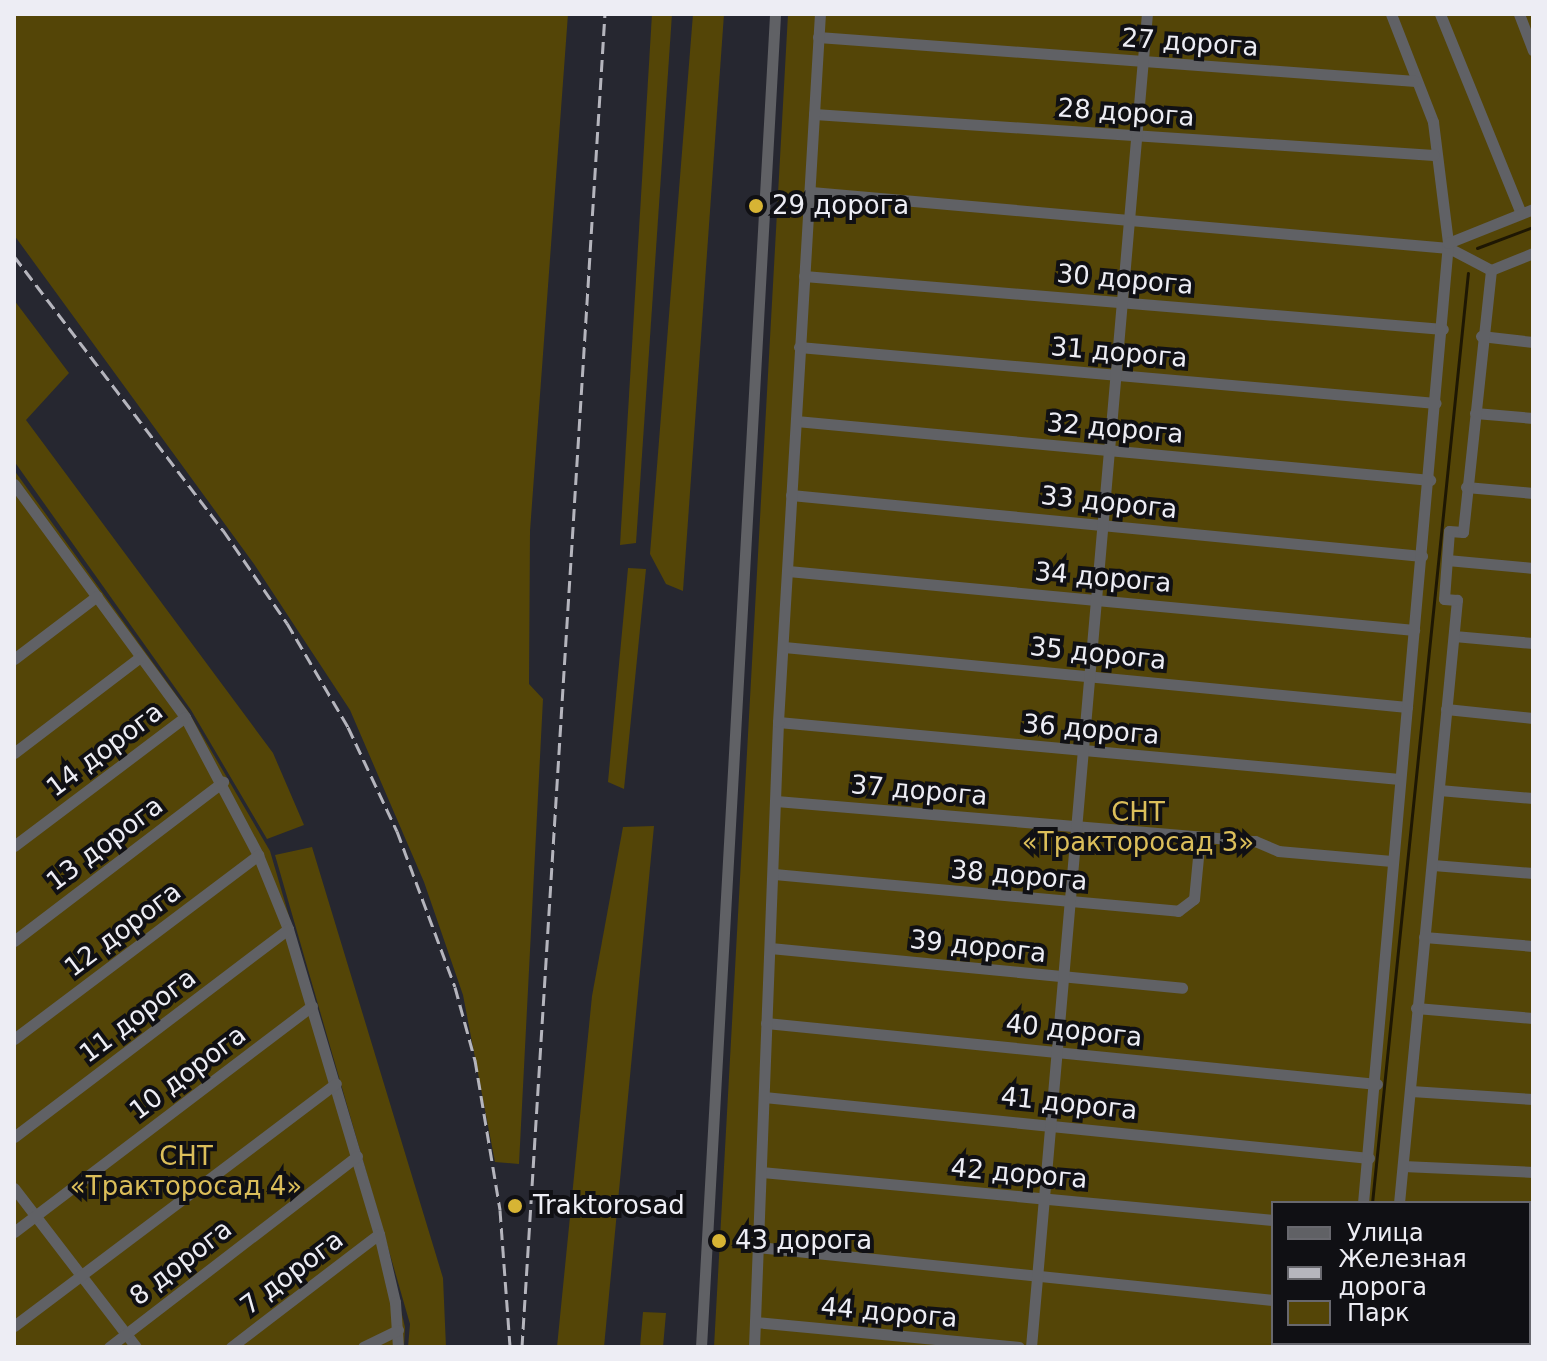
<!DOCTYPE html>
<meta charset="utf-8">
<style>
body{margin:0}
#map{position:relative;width:1547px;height:1361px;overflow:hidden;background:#262730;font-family:"DejaVu Sans",sans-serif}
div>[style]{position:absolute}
.green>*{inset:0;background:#544507}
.stream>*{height:3px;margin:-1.5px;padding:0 1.5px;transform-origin:1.5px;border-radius:1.5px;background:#1e1703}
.minor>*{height:11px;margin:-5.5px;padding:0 5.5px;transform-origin:5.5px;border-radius:5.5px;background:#606165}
.rail>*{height:3px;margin-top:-1.5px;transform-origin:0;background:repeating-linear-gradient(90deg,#b5b5bd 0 12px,transparent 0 18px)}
.dots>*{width:22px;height:22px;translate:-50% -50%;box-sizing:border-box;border:4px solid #101014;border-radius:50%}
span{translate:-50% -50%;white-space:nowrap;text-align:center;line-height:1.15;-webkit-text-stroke:8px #101014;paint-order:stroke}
.street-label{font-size:26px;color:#ededf4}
.poi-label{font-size:26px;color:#ededf4}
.left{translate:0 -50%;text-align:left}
.park-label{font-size:26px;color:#dbbe5a}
.frame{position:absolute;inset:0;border:16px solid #ededf4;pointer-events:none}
.legend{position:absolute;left:1271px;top:1201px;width:260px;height:144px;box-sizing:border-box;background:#101014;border:2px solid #68686e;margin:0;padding:10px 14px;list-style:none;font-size:24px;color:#ededf4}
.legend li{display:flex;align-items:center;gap:16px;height:40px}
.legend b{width:40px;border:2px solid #68686e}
</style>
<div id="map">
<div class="green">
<div style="clip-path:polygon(14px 14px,568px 14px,530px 531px,529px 684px,543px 699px,519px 1164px,495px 1162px,463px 995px,424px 882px,350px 710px,254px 564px,14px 235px)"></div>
<div style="clip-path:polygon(652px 14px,672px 14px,636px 543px,620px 545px)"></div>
<div style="clip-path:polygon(693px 14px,724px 14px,683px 591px,666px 584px,650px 554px)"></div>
<div style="clip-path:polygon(evenodd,788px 14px,1533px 14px,1533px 1347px,714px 1347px,788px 14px,1273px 1203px,1529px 1203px,1529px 1343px,1273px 1343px,1273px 1203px)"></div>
<div style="clip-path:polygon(14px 300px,69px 373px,26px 420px,273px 753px,304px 825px,267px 839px,191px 710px,14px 461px)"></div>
<div style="clip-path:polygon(14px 470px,188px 711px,270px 851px,384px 1241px,405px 1327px,404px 1347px,14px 1347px)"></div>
<div style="clip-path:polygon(628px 568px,646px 569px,624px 789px,608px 782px)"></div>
<div style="clip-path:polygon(654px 826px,604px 1347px,557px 1347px,592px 996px,623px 827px)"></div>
<div style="clip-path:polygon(312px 847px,443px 1278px,446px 1347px,408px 1347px,410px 1324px,275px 855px)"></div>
<div style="clip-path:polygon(643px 1312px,666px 1313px,663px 1347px,640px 1347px)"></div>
</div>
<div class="stream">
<div style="left:1477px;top:248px;width:60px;rotate:-20.6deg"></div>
<div style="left:1372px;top:1203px;width:935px;rotate:-84.11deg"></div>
<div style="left:1356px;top:1347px;width:4px;rotate:-76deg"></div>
</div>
<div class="minor">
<div style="left:1391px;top:14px;width:116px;rotate:68.7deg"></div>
<div style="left:1433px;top:122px;width:122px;rotate:82.9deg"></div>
<div style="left:1440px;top:14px;width:215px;rotate:67.9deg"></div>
<div style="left:1519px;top:14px;width:39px;rotate:69deg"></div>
<div style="left:818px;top:37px;width:599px;rotate:4.22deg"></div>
<div style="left:814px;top:114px;width:621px;rotate:3.78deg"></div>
<div style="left:811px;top:192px;width:640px;rotate:5.02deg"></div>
<div style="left:1449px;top:248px;width:47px;rotate:27.6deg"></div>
<div style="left:1491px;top:270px;width:45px;rotate:-22deg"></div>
<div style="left:804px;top:276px;width:641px;rotate:4.74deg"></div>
<div style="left:1481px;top:336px;width:52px;rotate:6.6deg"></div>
<div style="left:799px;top:347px;width:639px;rotate:5.02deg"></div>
<div style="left:1475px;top:413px;width:58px;rotate:4.9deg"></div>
<div style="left:796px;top:421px;width:637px;rotate:5.32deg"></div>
<div style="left:14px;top:484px;width:289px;rotate:53.7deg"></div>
<div style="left:185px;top:717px;width:156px;rotate:62.1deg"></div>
<div style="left:258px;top:855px;width:80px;rotate:67.9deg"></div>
<div style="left:288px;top:929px;width:318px;rotate:73.4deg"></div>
<div style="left:379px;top:1234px;width:70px;rotate:76.8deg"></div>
<div style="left:395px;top:1302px;width:45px;rotate:86.2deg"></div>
<div style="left:1466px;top:487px;width:67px;rotate:5.1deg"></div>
<div style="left:791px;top:495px;width:634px;rotate:5.52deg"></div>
<div style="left:1447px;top:560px;width:86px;rotate:5.3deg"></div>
<div style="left:788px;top:571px;width:629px;rotate:5.38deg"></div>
<div style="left:1454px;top:636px;width:79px;rotate:5.1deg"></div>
<div style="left:784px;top:647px;width:626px;rotate:5.5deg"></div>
<div style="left:14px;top:659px;width:104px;rotate:-37.2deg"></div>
<div style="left:1446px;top:709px;width:87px;rotate:5.9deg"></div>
<div style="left:778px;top:722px;width:624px;rotate:5.24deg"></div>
<div style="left:14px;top:753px;width:158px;rotate:-37.3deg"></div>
<div style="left:1439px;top:790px;width:94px;rotate:4.9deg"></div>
<div style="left:776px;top:801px;width:481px;rotate:4.8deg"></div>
<div style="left:1255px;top:841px;width:25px;rotate:23deg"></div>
<div style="left:1278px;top:851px;width:114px;rotate:5deg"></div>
<div style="left:14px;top:846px;width:214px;rotate:-37deg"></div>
<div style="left:1433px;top:865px;width:100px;rotate:4.6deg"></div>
<div style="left:774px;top:874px;width:406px;rotate:5.2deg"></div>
<div style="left:1178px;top:911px;width:20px;rotate:-37deg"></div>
<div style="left:1194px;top:899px;width:62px;rotate:-84.5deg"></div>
<div style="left:1424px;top:937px;width:109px;rotate:4.7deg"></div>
<div style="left:14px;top:941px;width:263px;rotate:-37.3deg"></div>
<div style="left:770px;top:948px;width:414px;rotate:5.5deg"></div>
<div style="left:1416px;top:1008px;width:117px;rotate:4.9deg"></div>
<div style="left:766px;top:1023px;width:614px;rotate:5.7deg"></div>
<div style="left:14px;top:1039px;width:306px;rotate:-37deg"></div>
<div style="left:1411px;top:1091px;width:122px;rotate:3.8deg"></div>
<div style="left:764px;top:1097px;width:608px;rotate:5.76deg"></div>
<div style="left:14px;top:1137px;width:344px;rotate:-37.2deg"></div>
<div style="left:1403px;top:1166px;width:130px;rotate:2.6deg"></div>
<div style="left:761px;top:1172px;width:514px;rotate:5.36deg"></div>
<div style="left:14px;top:1188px;width:200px;rotate:52.5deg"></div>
<div style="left:1363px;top:1203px;width:964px;rotate:-84.94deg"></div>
<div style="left:1448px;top:243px;width:92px;rotate:-21.8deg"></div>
<div style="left:1399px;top:1203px;width:606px;rotate:-84.51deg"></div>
<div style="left:1457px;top:600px;width:13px;rotate:-176deg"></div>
<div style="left:1444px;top:599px;width:68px;rotate:-85.8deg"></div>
<div style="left:1449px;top:531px;width:14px;rotate:4deg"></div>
<div style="left:1463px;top:532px;width:263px;rotate:-83.9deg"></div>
<div style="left:14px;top:1232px;width:374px;rotate:-37.2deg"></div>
<div style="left:758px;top:1247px;width:518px;rotate:5.88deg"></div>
<div style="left:1529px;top:1247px;width:4px;rotate:14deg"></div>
<div style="left:1529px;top:1320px;width:4px;rotate:14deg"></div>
<div style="left:755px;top:1322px;width:265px;rotate:5.4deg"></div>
<div style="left:14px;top:1326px;width:403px;rotate:-37deg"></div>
<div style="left:109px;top:1347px;width:313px;rotate:-37.6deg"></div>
<div style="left:231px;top:1347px;width:186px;rotate:-37.4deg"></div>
<div style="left:363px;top:1347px;width:39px;rotate:-26deg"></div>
<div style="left:701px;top:1347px;width:1335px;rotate:-86.82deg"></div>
<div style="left:754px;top:1347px;width:625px;rotate:-87.8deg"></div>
<div style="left:778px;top:722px;width:709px;rotate:-86.61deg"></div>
<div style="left:1031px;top:1347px;width:1338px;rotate:-85.03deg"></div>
<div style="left:1343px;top:1347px;width:4px;rotate:-90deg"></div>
<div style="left:1382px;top:1347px;width:4px;rotate:-90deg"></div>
</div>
<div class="rail">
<div style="left:14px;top:256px;width:345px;rotate:52.7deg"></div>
<div style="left:223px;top:530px;width:113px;rotate:55.5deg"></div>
<div style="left:287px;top:623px;width:121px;rotate:59.6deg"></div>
<div style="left:348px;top:727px;width:115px;rotate:64.8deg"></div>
<div style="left:397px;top:831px;width:166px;rotate:69.6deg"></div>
<div style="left:455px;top:987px;width:76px;rotate:74.7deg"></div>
<div style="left:475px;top:1060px;width:152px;rotate:80.5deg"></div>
<div style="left:500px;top:1210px;width:137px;rotate:85.8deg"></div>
<div style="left:522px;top:1347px;width:1336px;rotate:-86.44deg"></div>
</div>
<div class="dots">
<div style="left:756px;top:206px;background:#d7b434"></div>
<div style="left:515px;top:1206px;background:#d7b434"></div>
<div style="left:719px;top:1241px;background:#d7b434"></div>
</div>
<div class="street-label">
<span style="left:1190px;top:43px;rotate:4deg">27 дорога</span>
<span style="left:1126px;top:113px;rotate:4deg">28 дорога</span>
<span style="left:1125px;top:280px;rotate:5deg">30 дорога</span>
<span style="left:1119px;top:353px;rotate:5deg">31 дорога</span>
<span style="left:1115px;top:429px;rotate:5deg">32 дорога</span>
<span style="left:1109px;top:503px;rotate:6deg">33 дорога</span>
<span style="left:1103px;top:578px;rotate:5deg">34 дорога</span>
<span style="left:1098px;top:654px;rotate:6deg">35 дорога</span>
<span style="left:1091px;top:730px;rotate:5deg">36 дорога</span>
<span style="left:105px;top:750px;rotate:-37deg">14 дорога</span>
<span style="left:919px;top:791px;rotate:5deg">37 дорога</span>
<span style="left:105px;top:844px;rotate:-37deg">13 дорога</span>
<span style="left:1019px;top:876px;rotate:5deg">38 дорога</span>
<span style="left:123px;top:930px;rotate:-37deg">12 дорога</span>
<span style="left:978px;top:947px;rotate:6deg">39 дорога</span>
<span style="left:138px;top:1016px;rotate:-37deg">11 дорога</span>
<span style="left:1074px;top:1031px;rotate:6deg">40 дорога</span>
<span style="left:188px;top:1073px;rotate:-37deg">10 дорога</span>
<span style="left:1069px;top:1104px;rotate:6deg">41 дорога</span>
<span style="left:1019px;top:1174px;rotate:5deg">42 дорога</span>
<span style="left:181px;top:1263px;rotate:-38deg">8 дорога</span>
<span style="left:292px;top:1273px;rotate:-37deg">7 дорога</span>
<span style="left:889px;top:1313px;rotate:5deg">44 дорога</span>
</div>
<div class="poi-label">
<span class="left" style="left:772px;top:206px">29 дорога</span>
<span class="left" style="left:533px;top:1206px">Traktorosad</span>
<span class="left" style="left:735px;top:1241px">43 дорога</span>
</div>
<div class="park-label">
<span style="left:1138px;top:828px">СНТ<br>«Тракторосад 3»</span>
<span style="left:186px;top:1172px">СНТ<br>«Тракторосад 4»</span>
</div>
<div class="frame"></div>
<ul class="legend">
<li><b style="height:10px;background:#606165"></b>Улица</li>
<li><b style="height:10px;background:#b5b5bd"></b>Железная дорога</li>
<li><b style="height:22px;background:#544507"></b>Парк</li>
</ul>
</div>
